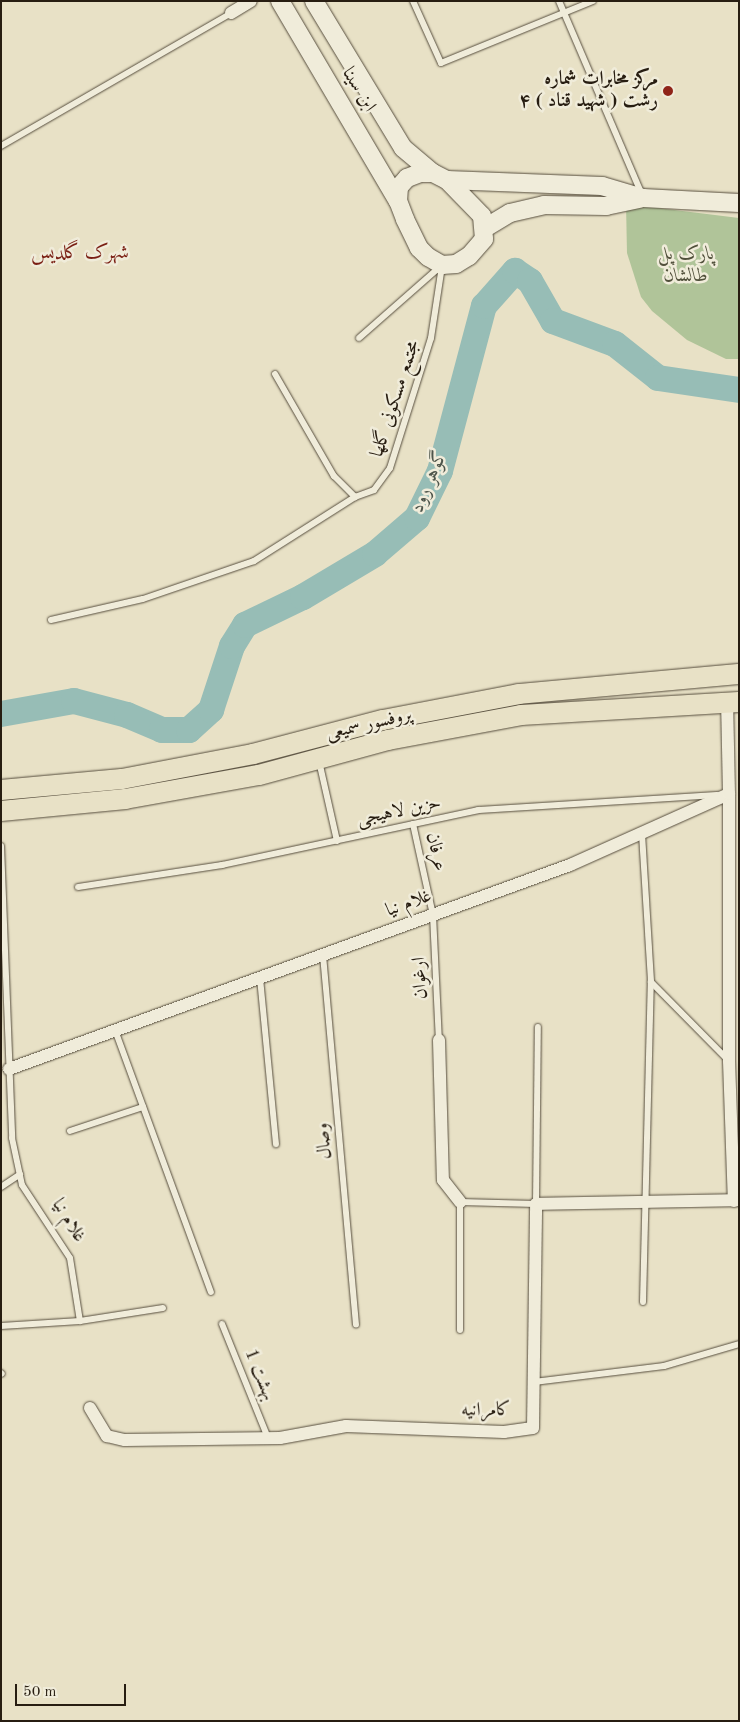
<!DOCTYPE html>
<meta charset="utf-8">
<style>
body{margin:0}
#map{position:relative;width:740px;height:1722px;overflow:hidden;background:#e8e1c6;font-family:"Old Standard TT",Amiri,serif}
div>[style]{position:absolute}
.green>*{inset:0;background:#b0c499}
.river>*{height:26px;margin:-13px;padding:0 13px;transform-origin:13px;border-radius:13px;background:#97bdb6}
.roads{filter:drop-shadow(0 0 1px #574e3e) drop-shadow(0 0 1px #574e3e)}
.lane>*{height:6px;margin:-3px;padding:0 3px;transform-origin:3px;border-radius:3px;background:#f0ecda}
.street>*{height:12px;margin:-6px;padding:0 6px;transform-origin:6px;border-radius:6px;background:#f0ecda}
.secondary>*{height:18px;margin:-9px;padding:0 9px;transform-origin:9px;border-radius:9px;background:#f0ecda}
.primary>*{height:20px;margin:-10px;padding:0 10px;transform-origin:10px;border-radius:10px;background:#e8e1c6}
.dots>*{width:14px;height:14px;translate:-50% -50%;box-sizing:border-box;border:2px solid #f0ecda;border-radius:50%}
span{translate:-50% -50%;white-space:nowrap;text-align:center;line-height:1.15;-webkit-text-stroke:5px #f0ecda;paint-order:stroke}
.poi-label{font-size:19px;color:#271d11;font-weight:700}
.right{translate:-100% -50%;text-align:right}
.street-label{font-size:19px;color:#271d11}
.park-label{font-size:19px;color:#504f3a;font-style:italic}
.neighbourhood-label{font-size:20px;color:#7a1f14}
.water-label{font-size:20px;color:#4e554b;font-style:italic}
.frame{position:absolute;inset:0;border:2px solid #271d11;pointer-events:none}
.scale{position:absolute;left:15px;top:1684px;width:111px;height:22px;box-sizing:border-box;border:2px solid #271d11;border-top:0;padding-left:6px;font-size:15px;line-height:18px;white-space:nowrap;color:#271d11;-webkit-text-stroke:4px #f0ecda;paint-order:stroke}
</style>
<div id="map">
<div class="green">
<div style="clip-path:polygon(626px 204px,739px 218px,739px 359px,726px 359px,687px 340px,652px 311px,641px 297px,627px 253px)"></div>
</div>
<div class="river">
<div style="left:1px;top:714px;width:74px;rotate:-10.1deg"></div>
<div style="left:74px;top:701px;width:55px;rotate:14.8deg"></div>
<div style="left:127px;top:715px;width:38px;rotate:23deg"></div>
<div style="left:162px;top:730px;width:27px"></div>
<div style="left:189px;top:730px;width:30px;rotate:-42deg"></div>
<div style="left:211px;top:710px;width:67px;rotate:-71.8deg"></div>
<div style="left:232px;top:646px;width:25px;rotate:-58deg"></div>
<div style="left:245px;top:625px;width:64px;rotate:-25.8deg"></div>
<div style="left:303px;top:597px;width:84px;rotate:-30.8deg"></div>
<div style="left:375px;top:554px;width:55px;rotate:-40.6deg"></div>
<div style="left:417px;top:518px;width:52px;rotate:-63.9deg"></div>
<div style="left:440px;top:471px;width:171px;rotate:-75.1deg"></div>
<div style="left:484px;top:306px;width:47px;rotate:-48.5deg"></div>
<div style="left:515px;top:271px;width:18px;rotate:34deg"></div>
<div style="left:530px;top:281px;width:46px;rotate:60.1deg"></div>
<div style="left:553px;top:321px;width:66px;rotate:20.4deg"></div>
<div style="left:615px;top:344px;width:55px;rotate:38.3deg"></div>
<div style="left:658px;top:378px;width:82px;rotate:8.4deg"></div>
</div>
<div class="roads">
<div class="lane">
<div style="left:413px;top:1px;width:68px;rotate:65.7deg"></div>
<div style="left:441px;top:63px;width:164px;rotate:-22.2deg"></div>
<div style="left:559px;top:1px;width:211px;rotate:66.8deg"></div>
<div style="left:1px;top:146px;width:266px;rotate:-30deg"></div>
<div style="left:359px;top:338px;width:109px;rotate:-41.3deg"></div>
<div style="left:275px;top:374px;width:118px;rotate:60deg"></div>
<div style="left:334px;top:476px;width:30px;rotate:45deg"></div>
<div style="left:355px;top:497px;width:20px;rotate:-20deg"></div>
<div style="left:374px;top:490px;width:27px;rotate:-54deg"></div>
<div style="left:390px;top:468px;width:136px;rotate:-72.5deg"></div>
<div style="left:431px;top:338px;width:73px;rotate:-81.3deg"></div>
<div style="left:51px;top:620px;width:94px;rotate:-12.9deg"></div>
<div style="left:143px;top:599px;width:117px;rotate:-18.9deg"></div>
<div style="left:254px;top:561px;width:120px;rotate:-32.4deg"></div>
<div style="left:319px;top:761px;width:82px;rotate:77.3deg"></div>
<div style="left:413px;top:824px;width:93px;rotate:77.6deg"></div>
<div style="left:433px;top:915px;width:125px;rotate:87.3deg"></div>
<div style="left:642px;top:834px;width:148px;rotate:86.5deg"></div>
<div style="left:651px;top:982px;width:110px;rotate:45.4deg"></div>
<div style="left:1px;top:846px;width:292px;rotate:87.8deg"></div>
<div style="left:12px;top:1138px;width:48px;rotate:78deg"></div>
<div style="left:22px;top:1185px;width:87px;rotate:56.7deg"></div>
<div style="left:70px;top:1258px;width:64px;rotate:81deg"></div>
<div style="left:78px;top:887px;width:146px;rotate:-8.7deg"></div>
<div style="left:222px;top:865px;width:262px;rotate:-12.1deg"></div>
<div style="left:478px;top:810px;width:240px;rotate:-3.6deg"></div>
<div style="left:323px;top:955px;width:371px;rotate:84.9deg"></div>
<div style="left:260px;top:978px;width:167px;rotate:84.5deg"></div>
<div style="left:115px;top:1030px;width:279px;rotate:69.9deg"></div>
<div style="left:70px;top:1131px;width:77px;rotate:-18.2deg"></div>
<div style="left:1px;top:1187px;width:23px;rotate:-34deg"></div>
<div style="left:643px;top:1302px;width:320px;rotate:-88.6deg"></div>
<div style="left:222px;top:1324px;width:123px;rotate:68deg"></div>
<div style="left:1px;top:1326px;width:79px;rotate:-3.6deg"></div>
<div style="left:80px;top:1321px;width:84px;rotate:-8.9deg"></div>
<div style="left:460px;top:1330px;width:128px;rotate:-90deg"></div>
<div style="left:460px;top:1202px;width:76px;rotate:1.5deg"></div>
<div style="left:536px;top:1204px;width:177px;rotate:-89.4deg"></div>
<div style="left:1px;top:1373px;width:1px;rotate:45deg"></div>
<div style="left:534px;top:1382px;width:131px;rotate:-7deg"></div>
<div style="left:664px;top:1366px;width:78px;rotate:-16.3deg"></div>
</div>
<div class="street">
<div style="left:231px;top:13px;width:23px;rotate:-31deg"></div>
<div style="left:729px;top:794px;width:267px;rotate:90deg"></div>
<div style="left:729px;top:1061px;width:140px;rotate:88deg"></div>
<div style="left:439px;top:1040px;width:140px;rotate:88.4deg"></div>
<div style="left:443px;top:1180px;width:28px;rotate:52deg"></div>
<div style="left:9px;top:1069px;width:597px;rotate:-19.98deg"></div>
<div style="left:570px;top:865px;width:174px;rotate:-24.1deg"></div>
<div style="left:729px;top:794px;width:93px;rotate:-91.2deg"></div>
<div style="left:90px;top:1408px;width:33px;rotate:59deg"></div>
<div style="left:107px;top:1436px;width:18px;rotate:13deg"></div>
<div style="left:125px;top:1440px;width:155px;rotate:-0.7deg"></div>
<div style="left:280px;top:1438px;width:67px;rotate:-10.3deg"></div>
<div style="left:346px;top:1426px;width:158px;rotate:2.2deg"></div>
<div style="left:504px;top:1432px;width:29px;rotate:-8deg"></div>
<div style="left:533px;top:1428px;width:224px;rotate:-89.2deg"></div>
<div style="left:536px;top:1204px;width:203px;rotate:-1.1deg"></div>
</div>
<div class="secondary">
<div style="left:280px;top:1px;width:232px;rotate:59.5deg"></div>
<div style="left:314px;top:1px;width:172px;rotate:58.8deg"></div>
<div style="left:403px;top:148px;width:39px;rotate:40deg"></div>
<div style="left:420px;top:173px;width:13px"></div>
<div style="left:433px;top:173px;width:16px;rotate:27deg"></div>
<div style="left:447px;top:180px;width:50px;rotate:45.8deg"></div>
<div style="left:482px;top:216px;width:23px;rotate:85deg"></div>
<div style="left:484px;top:239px;width:23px;rotate:131deg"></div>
<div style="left:469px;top:256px;width:15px;rotate:148deg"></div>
<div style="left:456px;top:264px;width:14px;rotate:176deg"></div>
<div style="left:442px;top:265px;width:16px;rotate:-150deg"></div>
<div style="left:428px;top:257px;width:13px;rotate:-135deg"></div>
<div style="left:419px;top:248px;width:32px;rotate:-116deg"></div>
<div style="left:405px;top:219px;width:19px;rotate:-111deg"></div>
<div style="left:398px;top:201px;width:14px;rotate:-86deg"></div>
<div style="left:399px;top:187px;width:12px;rotate:-48deg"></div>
<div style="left:407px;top:178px;width:14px;rotate:-21deg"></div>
<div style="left:447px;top:180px;width:155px;rotate:2.2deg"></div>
<div style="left:602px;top:186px;width:43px;rotate:16.3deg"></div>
<div style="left:643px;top:198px;width:96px;rotate:3deg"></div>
<div style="left:485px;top:228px;width:29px;rotate:-31deg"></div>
<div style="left:510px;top:213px;width:35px;rotate:-13deg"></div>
<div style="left:544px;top:205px;width:62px;rotate:0.9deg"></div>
<div style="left:606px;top:206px;width:35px;rotate:-12deg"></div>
</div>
<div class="primary">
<div style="left:1px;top:790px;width:121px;rotate:-5.2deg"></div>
<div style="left:122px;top:779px;width:133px;rotate:-10.8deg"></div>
<div style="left:253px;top:754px;width:134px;rotate:-14.7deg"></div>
<div style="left:383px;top:720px;width:138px;rotate:-10.8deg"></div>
<div style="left:519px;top:694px;width:221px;rotate:-5.2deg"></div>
<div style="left:1px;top:811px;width:125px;rotate:-5.5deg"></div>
<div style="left:125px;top:799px;width:136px;rotate:-10.2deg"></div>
<div style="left:259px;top:775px;width:134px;rotate:-15.2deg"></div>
<div style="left:388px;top:740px;width:135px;rotate:-10.6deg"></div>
<div style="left:521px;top:715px;width:218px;rotate:-3.4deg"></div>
</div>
</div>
<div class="dots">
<div style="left:668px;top:91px;background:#8f2418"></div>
</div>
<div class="poi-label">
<span class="right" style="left:658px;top:91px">مرکز مخابرات شماره<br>۴ رشت ( شهید قناد )</span>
</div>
<div class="street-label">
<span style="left:358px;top:90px;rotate:59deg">ابن سینا</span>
<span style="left:396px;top:399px;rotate:-72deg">مجتمع مسکونی گلها</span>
<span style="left:369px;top:725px;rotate:-13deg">پروفسور سمیعی</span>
<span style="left:399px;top:812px;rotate:-12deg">حزین لاهیجی</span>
<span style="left:435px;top:852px;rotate:78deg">عرفان</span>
<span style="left:409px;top:904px;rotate:-20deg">غلام نیا</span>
<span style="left:421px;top:978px;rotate:-93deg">ارغوان</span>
<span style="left:325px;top:1141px;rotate:-95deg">وصال</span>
<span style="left:68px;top:1221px;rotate:58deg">غلام نیا</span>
<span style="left:259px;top:1375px;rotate:68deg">بهشت 1</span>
<span style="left:486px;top:1411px;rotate:-1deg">کامرانیه</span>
</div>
<div class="park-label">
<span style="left:686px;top:266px">پارک پل<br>طالشان</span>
</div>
<div class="neighbourhood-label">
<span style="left:80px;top:253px">شهرک گلدیس</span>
</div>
<div class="water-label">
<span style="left:430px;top:481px;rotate:-67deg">گوهر رود</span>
</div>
<div class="frame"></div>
<div class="scale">50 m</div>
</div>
